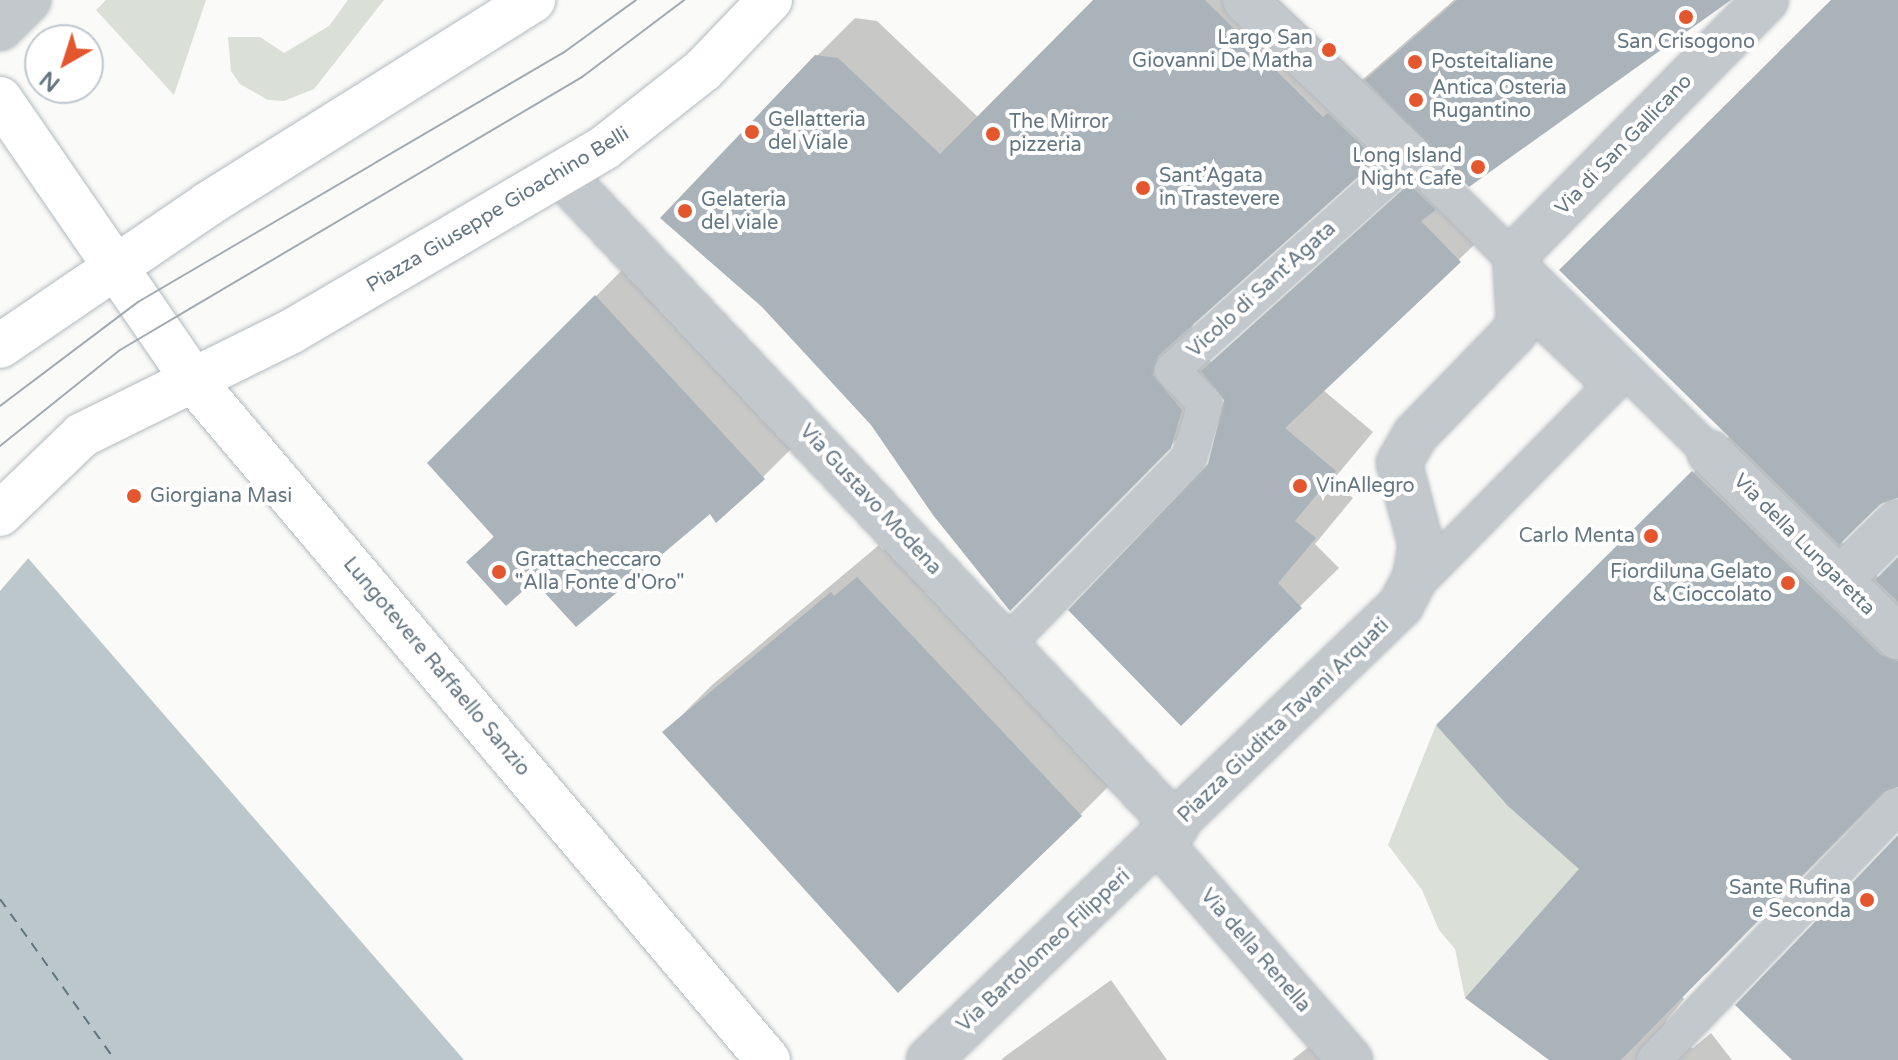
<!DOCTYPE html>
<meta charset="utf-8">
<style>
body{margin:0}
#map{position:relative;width:1898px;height:1060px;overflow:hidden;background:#fafaf8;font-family:"Varela Round",sans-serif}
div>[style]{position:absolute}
.green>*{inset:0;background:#dadfd7}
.water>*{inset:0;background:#bbc7cb}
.pier>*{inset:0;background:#fafaf8}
.shadow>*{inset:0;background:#0003}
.ferry>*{height:2px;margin-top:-1px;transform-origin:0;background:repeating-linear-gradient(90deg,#60757c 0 10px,transparent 0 18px)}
.building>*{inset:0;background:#aab3b9}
.roads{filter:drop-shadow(0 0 2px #b3babf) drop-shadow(0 0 2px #b3babf)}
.service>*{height:34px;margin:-17px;padding:0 17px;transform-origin:17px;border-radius:17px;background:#c3c8cc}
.pedestrian>*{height:44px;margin:-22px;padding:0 22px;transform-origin:22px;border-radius:22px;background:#c3c8cc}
.minor>*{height:44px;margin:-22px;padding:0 22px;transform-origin:22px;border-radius:22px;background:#c3c8cc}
.secondary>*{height:44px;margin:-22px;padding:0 22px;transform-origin:22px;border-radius:22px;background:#fff}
.primary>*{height:44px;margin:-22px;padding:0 22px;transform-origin:22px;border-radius:22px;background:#fff}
.tram>*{height:2px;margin:-1px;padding:0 1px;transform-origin:1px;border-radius:1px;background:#a2aab0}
.dots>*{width:22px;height:22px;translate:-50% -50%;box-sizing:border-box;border:4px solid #fff;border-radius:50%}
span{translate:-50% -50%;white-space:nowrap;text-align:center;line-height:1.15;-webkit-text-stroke:8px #fff;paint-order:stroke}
.poi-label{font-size:20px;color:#657683}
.right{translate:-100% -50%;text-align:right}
.left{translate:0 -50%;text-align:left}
.street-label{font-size:20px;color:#657683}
.north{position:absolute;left:24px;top:24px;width:80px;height:80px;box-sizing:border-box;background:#fff;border:2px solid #c1c8cd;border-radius:50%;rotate:219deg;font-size:22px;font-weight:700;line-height:32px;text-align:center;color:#657683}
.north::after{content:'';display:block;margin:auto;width:28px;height:36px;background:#e4572e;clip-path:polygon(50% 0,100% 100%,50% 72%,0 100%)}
</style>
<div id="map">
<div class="green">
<div style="clip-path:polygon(106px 0,206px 0,174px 95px,96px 10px)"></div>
<div style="clip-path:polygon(348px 0,384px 0,314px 89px,284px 101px,268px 100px,240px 84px,231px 71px,228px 37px,260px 37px,284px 53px,329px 26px)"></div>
<div style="clip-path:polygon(1436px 725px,1580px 870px,1572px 962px,1524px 931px,1465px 998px,1455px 949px,1439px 930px,1422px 890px,1388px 845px)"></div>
</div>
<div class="water">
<div style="clip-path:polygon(0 523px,28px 558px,464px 1060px,0 1060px)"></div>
</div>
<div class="pier">
<div style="clip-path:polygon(0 519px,31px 555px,0 591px)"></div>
</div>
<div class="shadow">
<div style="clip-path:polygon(evenodd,1096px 0,1278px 0,1362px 80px,1454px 0,1728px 0,1460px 183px,1498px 222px,1323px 390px,1373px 432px,1332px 481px,1353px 498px,1315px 544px,1339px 568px,1181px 723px,1210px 465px,1227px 400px,1215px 385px,1209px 407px,1010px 608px,817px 56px,855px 18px,877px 21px,979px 118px,1096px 0,1410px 124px,1441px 155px,1212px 363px,1190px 337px,1194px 321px,1410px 124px)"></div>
<div style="clip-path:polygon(1834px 0,1898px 0,1898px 498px,1890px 496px,1841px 541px,1879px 578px,1898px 558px,1898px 780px,1706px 974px,1439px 725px,1731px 435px)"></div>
<div style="clip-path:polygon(643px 249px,810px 430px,763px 477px,710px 512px,534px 578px,469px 562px,495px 535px,430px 463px)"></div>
<div style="clip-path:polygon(905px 531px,1128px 767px,1080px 815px,665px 732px,712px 685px,879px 545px,883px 550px)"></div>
<div style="clip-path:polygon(1584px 871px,1684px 999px,1666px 1021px,1671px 1042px,1693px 1048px,1711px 1033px,1732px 1060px,1552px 1060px)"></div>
<div style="clip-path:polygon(1111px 980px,1167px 1060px,1001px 1060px,1007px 1055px)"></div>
<div style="clip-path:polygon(1330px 1030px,1354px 1060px,1292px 1060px)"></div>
</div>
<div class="ferry">
<div style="left:0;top:899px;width:198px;rotate:54.5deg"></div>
</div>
<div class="building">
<div style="clip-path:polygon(1093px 0,1205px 0,1323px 117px,1328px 113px,1377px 160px,1158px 356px,1153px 375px,1182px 410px,1171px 448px,1010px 611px,933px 515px,871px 425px,762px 307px,660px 218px,815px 55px,838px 58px,940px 154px)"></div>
<div style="clip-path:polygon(1457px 0,1731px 0,1469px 187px,1365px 80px)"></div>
<div style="clip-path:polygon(1831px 0,1898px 0,1898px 498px,1880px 504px,1839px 545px,1559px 270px)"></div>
<div style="clip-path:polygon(1409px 184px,1436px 210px,1421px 221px,1461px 262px,1285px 428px,1336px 471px,1295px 521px,1316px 538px,1278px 583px,1302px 608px,1181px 726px,1068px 610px,1208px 464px,1224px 400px,1201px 371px)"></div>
<div style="clip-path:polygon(595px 295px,765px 479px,716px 523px,710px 514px,576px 627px,534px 581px,506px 606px,466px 562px,494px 537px,427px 463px)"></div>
<div style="clip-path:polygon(1692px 471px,1881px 655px,1898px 661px,1898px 787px,1884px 792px,1621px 1060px,1549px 1060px,1465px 998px,1579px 869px,1508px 806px,1436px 725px)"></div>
<div style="clip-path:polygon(1898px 557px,1898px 602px,1875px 580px)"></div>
<div style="clip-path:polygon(857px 577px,1082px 816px,898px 993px,662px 732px,831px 592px,834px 596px)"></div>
<div style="clip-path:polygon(1898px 835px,1898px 1060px,1792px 1060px,1735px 1005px)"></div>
</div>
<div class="roads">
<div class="service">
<div style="left:1410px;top:590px;width:286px;rotate:-45.4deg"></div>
<div style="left:1611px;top:386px;width:127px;rotate:-136.6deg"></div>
<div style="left:1006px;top:645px;width:262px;rotate:-45.6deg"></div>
<div style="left:1189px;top:458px;width:56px;rotate:-73.5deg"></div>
<div style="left:1205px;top:404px;width:47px;rotate:-134.1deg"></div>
<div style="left:1172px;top:370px;width:319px;rotate:-41.8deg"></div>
<div style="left:1410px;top:157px;width:421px;rotate:44.6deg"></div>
<div style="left:1654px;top:1060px;width:352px;rotate:-46.2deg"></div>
</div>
<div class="pedestrian">
<div style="left:1245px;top:0;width:228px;rotate:43.6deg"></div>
<div style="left:1710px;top:453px;width:263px;rotate:44.4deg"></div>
</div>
<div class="minor">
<div style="left:0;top:28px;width:40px;rotate:-45deg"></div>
<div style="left:562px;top:175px;width:895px;rotate:46.68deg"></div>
<div style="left:1840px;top:579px;width:81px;rotate:-44.5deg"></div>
<div style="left:1159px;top:842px;width:290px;rotate:48.8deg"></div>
<div style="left:929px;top:1060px;width:656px;rotate:-43.95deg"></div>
<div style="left:1401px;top:605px;width:34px;rotate:-63deg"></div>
<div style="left:1416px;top:575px;width:30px;rotate:-81deg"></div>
<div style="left:1421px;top:545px;width:85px;rotate:-105deg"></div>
<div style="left:1399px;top:463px;width:32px;rotate:-60deg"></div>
<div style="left:1415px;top:435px;width:142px;rotate:-45.9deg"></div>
<div style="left:1514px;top:333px;width:15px;rotate:-70deg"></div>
<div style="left:1519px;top:319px;width:64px;rotate:-93.6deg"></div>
<div style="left:1515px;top:255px;width:358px;rotate:-45.5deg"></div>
</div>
<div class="secondary">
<div style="left:0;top:346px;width:252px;rotate:-34.3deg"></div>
<div style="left:208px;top:204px;width:384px;rotate:-32.1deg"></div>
<div style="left:0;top:514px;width:114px;rotate:-43.9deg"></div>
<div style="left:82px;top:435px;width:234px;rotate:-26.3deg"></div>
<div style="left:292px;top:331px;width:362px;rotate:-30.4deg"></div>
<div style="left:604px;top:148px;width:126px;rotate:-38.2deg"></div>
<div style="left:703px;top:70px;width:97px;rotate:-46.3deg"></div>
</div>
<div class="primary">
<div style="left:0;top:99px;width:345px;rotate:55.5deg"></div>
<div style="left:195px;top:383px;width:887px;rotate:49.76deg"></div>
</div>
</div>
<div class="tram">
<div style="left:0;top:406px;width:173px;rotate:-37deg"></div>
<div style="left:138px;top:302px;width:493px;rotate:-30.4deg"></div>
<div style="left:563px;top:53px;width:90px;rotate:-36deg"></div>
<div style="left:0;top:446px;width:154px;rotate:-38.7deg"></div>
<div style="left:120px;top:350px;width:537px;rotate:-30.58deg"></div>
<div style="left:582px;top:77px;width:128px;rotate:-37deg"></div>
</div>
<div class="dots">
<div style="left:1686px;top:17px;background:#e4572e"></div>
<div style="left:1329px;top:50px;background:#e4572e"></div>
<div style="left:1415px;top:62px;background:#e4572e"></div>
<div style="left:1416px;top:100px;background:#e4572e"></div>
<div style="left:752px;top:132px;background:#e4572e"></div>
<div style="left:993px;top:134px;background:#e4572e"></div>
<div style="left:1478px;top:167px;background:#e4572e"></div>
<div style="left:1143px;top:188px;background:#e4572e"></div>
<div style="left:685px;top:211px;background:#e4572e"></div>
<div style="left:1300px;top:486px;background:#e4572e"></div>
<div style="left:134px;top:496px;background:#e4572e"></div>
<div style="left:1651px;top:536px;background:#e4572e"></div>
<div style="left:499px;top:572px;background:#e4572e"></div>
<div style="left:1788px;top:583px;background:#e4572e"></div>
<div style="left:1867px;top:900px;background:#e4572e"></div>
</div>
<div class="poi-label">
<span class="right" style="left:1313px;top:50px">Largo San<br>Giovanni De Matha</span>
<span style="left:1686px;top:42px">San Crisogono</span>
<span class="left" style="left:1431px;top:62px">Posteitaliane</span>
<span class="left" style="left:1432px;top:100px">Antica Osteria<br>Rugantino</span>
<span class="left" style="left:768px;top:132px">Gellatteria<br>del Viale</span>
<span class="left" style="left:1009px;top:134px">The Mirror<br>pizzeria</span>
<span class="right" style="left:1462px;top:168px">Long Island<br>Night Cafe</span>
<span class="left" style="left:1159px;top:188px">Sant’Agata<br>in Trastevere</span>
<span class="left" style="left:701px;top:212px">Gelateria<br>del viale</span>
<span class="left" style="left:1316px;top:486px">VinAllegro</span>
<span class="left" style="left:150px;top:496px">Giorgiana Masi</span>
<span class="right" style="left:1635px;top:536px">Carlo Menta</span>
<span class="left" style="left:515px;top:572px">Grattacheccaro<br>"Alla Fonte d'Oro"</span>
<span class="right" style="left:1772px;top:584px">Fiordiluna Gelato<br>&amp; Cioccolato</span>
<span class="right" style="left:1851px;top:900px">Sante Rufina<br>e Seconda</span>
</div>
<div class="street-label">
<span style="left:1624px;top:145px;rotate:-46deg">Via di San Gallicano</span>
<span style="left:498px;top:210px;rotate:-31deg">Piazza Giuseppe Gioachino Belli</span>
<span style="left:1262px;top:290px;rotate:-42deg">Vicolo di Sant'Agata</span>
<span style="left:870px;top:500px;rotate:47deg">Via Gustavo Modena</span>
<span style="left:1804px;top:545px;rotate:45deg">Via della Lungaretta</span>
<span style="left:436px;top:667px;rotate:50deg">Lungotevere Raffaello Sanzio</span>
<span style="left:1284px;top:721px;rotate:-44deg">Piazza Giuditta Tavani Arquati</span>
<span style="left:1044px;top:951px;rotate:-43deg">Via Bartolomeo Filipperi</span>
<span style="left:1255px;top:951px;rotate:49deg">Via della Renella</span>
</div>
<div class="north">N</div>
</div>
